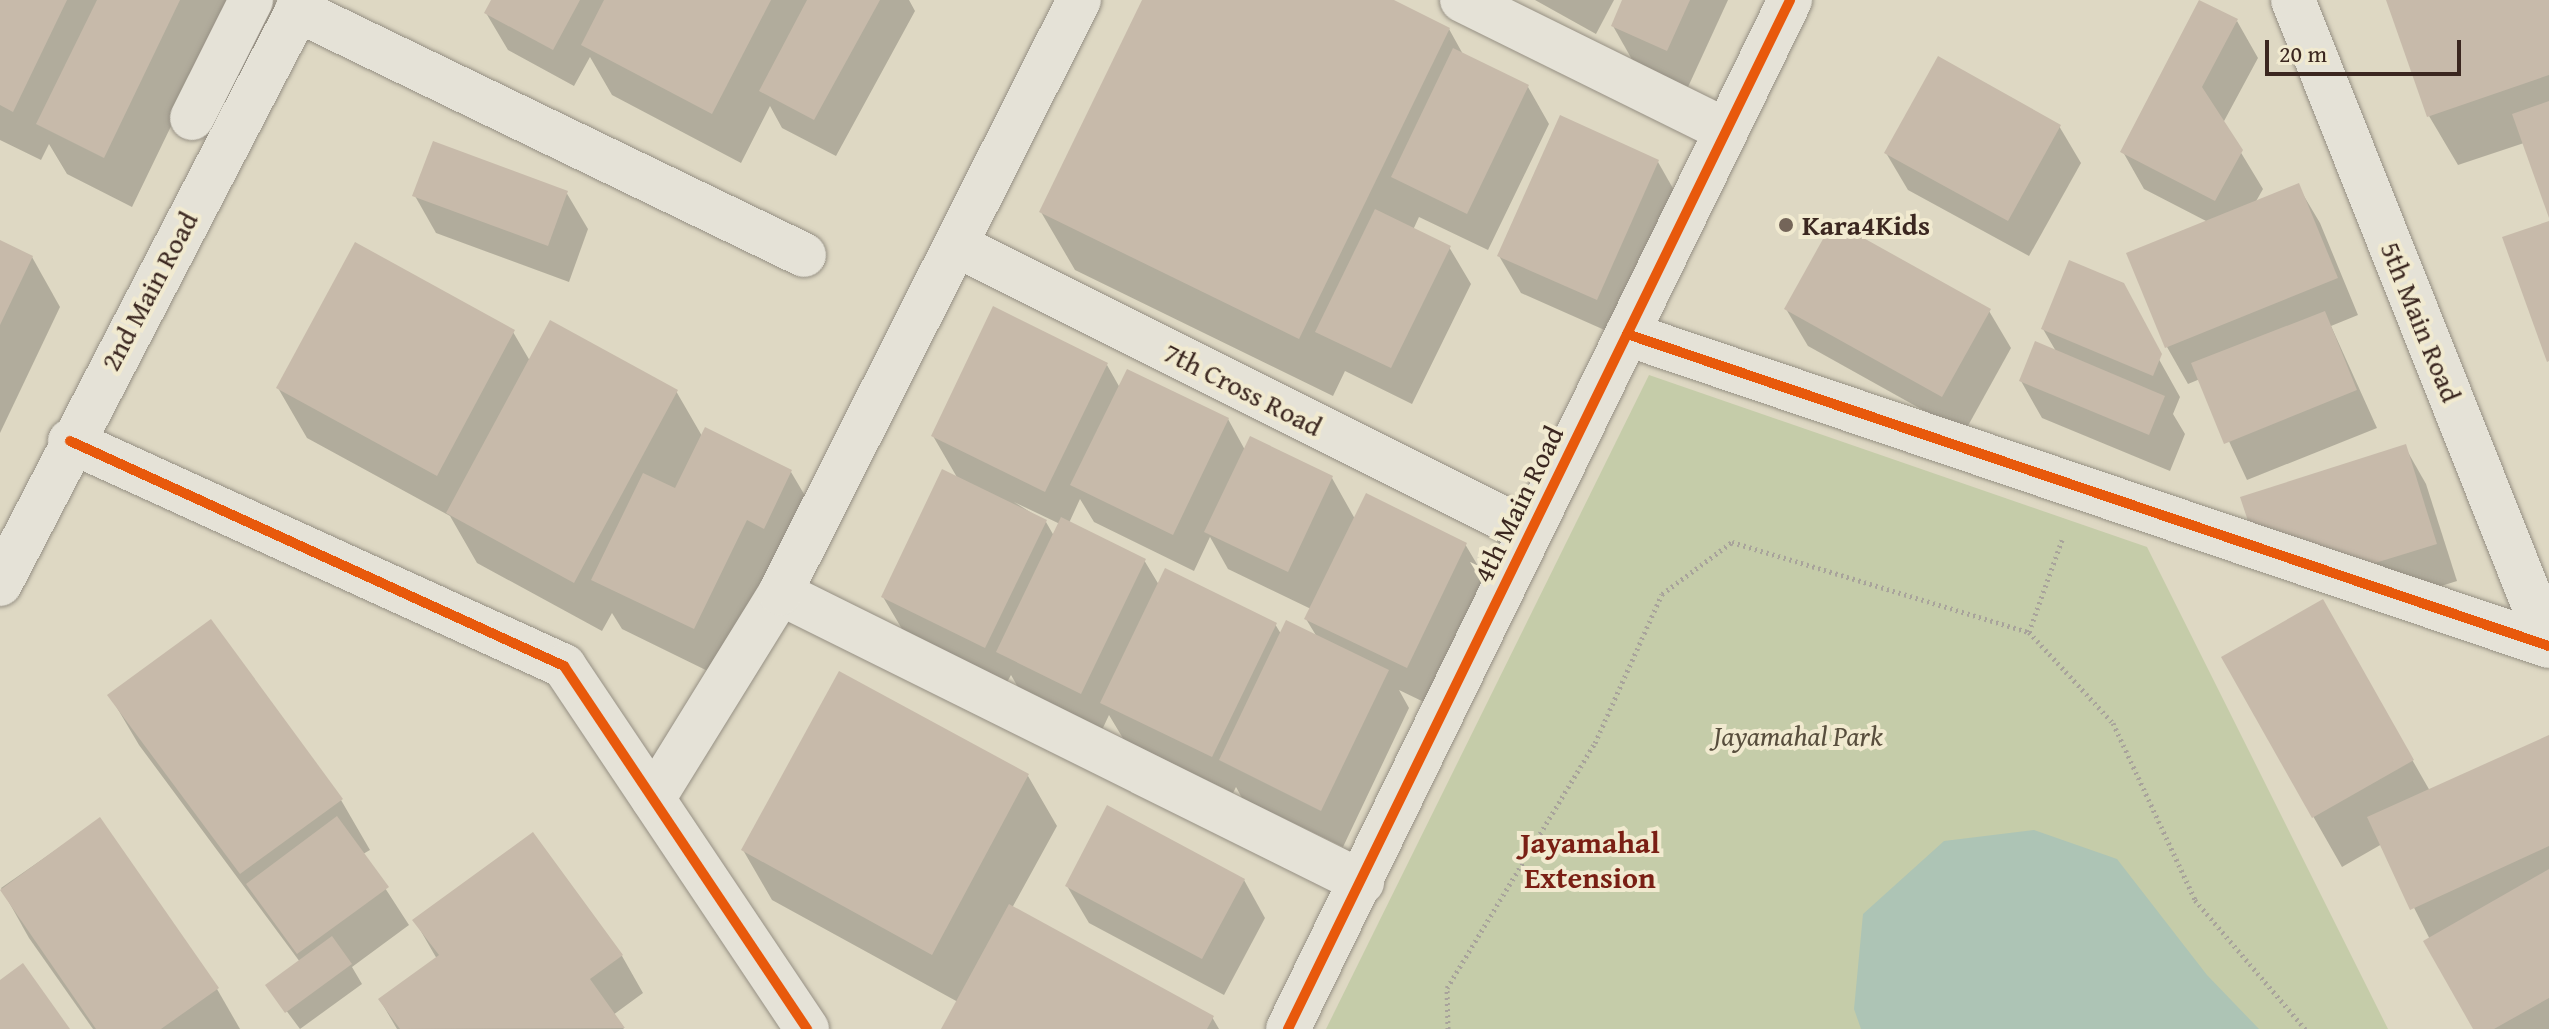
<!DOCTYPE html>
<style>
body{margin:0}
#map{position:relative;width:2549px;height:1029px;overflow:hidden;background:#ded8c3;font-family:"Gentium Book Plus",serif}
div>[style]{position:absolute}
.green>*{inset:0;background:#c5cca9}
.water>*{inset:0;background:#adc4b5}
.shadow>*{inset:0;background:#0003}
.building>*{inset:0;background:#c7baaa}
.path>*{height:5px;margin-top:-2.5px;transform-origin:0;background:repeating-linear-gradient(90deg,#a8a39b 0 2px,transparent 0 6px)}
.roads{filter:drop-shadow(0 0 2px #969084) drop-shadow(0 0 2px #969084)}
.minor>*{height:44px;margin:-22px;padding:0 22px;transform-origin:22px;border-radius:22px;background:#e5e2d7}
.cycleway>*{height:10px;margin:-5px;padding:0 5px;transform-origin:5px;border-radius:5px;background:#e8590c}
.dots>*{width:22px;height:22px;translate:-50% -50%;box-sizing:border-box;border:4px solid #f1ead0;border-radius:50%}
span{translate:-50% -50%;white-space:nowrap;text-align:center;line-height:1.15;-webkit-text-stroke:8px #f1ead0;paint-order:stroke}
.poi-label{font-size:28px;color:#3b2720;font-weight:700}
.left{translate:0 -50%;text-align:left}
.street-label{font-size:28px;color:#3b2720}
.park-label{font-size:28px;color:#584e3d;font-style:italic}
.neighbourhood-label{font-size:30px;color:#7a1f14;font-weight:700}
.scale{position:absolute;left:2265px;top:40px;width:196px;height:36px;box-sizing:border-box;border:4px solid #3b2720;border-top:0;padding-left:10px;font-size:24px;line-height:28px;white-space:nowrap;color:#3b2720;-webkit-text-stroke:6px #f1ead0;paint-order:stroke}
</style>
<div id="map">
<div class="green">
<div style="clip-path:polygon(1649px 375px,2147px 547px,2388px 1029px,1326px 1029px)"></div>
</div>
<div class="water">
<div style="clip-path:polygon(2034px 830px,2117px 859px,2207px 975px,2259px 1029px,1861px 1029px,1854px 1009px,1863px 914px,1944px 841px)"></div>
</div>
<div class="shadow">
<div style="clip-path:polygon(0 0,232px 0,132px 207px,67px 174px,49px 144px,41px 160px,0 140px)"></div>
<div style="clip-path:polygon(493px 0,909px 0,915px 11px,836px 156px,782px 128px,770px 106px,741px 163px,612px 95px,590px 57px,574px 86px,508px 50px,486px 13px)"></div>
<div style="clip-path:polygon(1144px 0,1389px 0,1449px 29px,1464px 56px,1528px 87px,1549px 124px,1488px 250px,1419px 217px,1413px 230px,1449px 247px,1471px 284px,1412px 404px,1345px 371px,1333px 396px,1075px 270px,1041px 212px)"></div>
<div style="clip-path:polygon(1535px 0,1614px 0,1596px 34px)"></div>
<div style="clip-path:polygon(1624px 0,1728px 0,1688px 87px,1634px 63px,1613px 26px)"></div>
<div style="clip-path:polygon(2391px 0,2549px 0,2549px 214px,2524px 143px,2458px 165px,2429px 116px)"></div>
<div style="clip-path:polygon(2237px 21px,2258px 58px,2223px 123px,2263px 189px,2255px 203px,2298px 186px,2320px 223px,2358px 315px,2331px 326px,2377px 428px,2247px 480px,2200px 379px,2188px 384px,2167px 347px,2208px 222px,2144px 189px,2123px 152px)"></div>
<div style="clip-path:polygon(2059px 126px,2081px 163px,2029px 256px,1908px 190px,1886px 153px)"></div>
<div style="clip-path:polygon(1658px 162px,1679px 199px,1618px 336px,1521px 293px,1499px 256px)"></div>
<div style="clip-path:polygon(566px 192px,588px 229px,569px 282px,436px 233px,415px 196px)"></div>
<div style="clip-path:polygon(0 242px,32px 257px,60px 307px,0 433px)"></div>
<div style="clip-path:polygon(1786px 309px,1989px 311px,2011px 348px,1964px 433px,1808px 346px)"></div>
<div style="clip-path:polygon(2137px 320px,2180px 397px,2173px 414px,2185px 434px,2170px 471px,2042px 418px,2021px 381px,2057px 353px,2043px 329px)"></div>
<div style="clip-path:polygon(513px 332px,530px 361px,676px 391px,702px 436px,791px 472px,820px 521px,722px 678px,622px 629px,612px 613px,602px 631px,477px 563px,450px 516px,307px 438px,278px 388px)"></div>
<div style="clip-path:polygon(evenodd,1107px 365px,1120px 388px,1228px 419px,1245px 450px,1332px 478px,1355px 519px,1465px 544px,1487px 581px,1428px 704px,1399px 690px,1409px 708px,1343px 847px,1242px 798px,1236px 787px,1233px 793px,1124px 740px,1109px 715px,1102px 730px,1019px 689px,1011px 675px,1006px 684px,905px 634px,883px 597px,958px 479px,933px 436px,1107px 365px,1080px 499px,1094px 522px,1194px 571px,1210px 537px,1228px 569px,1311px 609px,1306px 619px,1317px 637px,1281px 634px,1275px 624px,1159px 585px,1144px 560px,1069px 523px,1080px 499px,1107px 365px,1014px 502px,1060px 524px,1054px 536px,1046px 522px,1014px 502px)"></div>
<div style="clip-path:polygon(2405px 447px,2426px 484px,2457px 581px,2371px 608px,2274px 564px)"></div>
<div style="clip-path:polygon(2322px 602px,2430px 791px,2549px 738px,2549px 1029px,2475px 1029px,2382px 844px,2342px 867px,2223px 658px)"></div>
<div style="clip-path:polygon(110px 696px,341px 800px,370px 850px,363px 854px,409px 925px,352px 967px,362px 984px,300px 1029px,268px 986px,300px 962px,139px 745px)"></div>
<div style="clip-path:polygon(1028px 776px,1057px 826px,1012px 908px,1212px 1017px,1219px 1029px,943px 1029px,958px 1002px,772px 900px,743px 850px)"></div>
<div style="clip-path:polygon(99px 820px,217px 989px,240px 1029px,93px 1029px,29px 938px,1px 888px)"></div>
<div style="clip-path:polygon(1244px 880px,1265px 918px,1224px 995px,1089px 923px,1067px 886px)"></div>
<div style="clip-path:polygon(415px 921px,622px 956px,643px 993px,613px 1015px,624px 1029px,397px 1029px,380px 1000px,437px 959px)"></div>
</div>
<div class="building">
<div style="clip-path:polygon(0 0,67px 0,13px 112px,0 105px)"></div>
<div style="clip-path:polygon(97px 0,180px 0,104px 158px,36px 124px)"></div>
<div style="clip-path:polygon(491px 0,580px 0,553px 50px,484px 13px)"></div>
<div style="clip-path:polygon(604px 0,771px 0,712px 114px,581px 45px)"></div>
<div style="clip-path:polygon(807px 0,880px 0,814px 120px,759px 91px)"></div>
<div style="clip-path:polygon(1142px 0,1394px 0,1450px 28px,1299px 339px,1039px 212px)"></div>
<div style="clip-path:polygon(1622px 0,1690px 0,1667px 51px,1611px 26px)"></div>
<div style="clip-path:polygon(2199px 0,2238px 19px,2202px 87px,2243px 150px,2215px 201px,2120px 152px)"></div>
<div style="clip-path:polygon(2386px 0,2549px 0,2549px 75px,2427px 117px)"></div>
<div style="clip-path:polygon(1453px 48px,1529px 85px,1467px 214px,1391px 177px)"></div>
<div style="clip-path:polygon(1938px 56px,2061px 125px,2008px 221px,1884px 153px)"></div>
<div style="clip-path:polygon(2549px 101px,2549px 218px,2512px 114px)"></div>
<div style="clip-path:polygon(1560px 115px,1659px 160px,1597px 300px,1497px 256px)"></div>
<div style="clip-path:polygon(433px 141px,568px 191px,548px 246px,412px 196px)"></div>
<div style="clip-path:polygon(2299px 183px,2338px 278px,2165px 348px,2126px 253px)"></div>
<div style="clip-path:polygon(1375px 209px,1451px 246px,1391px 368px,1315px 332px)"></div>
<div style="clip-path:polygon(1833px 221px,1991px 309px,1942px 397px,1784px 309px)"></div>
<div style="clip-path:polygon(2549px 221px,2549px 361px,2547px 362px,2502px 237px)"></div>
<div style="clip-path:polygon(0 240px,33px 256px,0 325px)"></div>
<div style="clip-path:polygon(355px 242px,515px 330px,437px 476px,276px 388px)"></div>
<div style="clip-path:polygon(2069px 260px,2124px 283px,2162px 354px,2153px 376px,2041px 329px)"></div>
<div style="clip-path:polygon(993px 306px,1108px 363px,1045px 492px,931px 436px)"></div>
<div style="clip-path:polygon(2325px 311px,2357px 390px,2224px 444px,2191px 363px)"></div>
<div style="clip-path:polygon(550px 320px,678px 390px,574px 583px,446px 513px)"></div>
<div style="clip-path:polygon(2035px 341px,2165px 396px,2149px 435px,2019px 381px)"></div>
<div style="clip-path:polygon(1127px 369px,1229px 418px,1173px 535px,1070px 485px)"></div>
<div style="clip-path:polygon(705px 427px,792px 470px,764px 529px,747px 520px,694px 629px,591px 580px,643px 473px,675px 488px)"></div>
<div style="clip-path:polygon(1250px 436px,1333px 476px,1288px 572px,1204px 532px)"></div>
<div style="clip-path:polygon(2406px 444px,2437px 544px,2349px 571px,2250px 527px,2240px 497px)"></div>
<div style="clip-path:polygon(942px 469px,1047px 520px,985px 648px,881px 597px)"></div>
<div style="clip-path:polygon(1366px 493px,1467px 543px,1407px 668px,1304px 619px)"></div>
<div style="clip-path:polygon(1061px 517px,1146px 559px,1081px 694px,996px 652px)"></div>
<div style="clip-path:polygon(1165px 568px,1277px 623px,1212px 757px,1100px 703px)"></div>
<div style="clip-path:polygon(2323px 599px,2414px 760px,2312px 818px,2221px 657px)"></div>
<div style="clip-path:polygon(211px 619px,343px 799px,240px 874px,107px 695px)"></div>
<div style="clip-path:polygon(1286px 620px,1389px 670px,1321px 811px,1219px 760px)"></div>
<div style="clip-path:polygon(839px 671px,1029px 774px,932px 955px,741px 850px)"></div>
<div style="clip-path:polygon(2549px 735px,2549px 846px,2410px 910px,2367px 817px)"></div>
<div style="clip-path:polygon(1107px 805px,1245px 879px,1202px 959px,1065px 886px)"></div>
<div style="clip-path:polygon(337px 816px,389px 887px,297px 954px,246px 884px)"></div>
<div style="clip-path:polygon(100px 817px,219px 988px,161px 1029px,96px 1029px,0 890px)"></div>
<div style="clip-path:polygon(533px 832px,623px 955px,590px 979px,625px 1028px,400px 1029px,378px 999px,439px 955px,412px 920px)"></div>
<div style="clip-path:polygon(2549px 869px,2549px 998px,2494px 1029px,2473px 1029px,2423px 941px)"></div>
<div style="clip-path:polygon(1009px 904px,1214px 1016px,1207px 1029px,941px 1029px)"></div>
<div style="clip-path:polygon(332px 936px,352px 964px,285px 1013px,265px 985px)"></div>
<div style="clip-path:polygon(23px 963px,70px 1029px,0 1029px,0 980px)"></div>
</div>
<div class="path">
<div style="left:2029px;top:632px;width:98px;rotate:-70.3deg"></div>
<div style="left:1448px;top:1029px;width:41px;rotate:-91.4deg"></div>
<div style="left:1447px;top:988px;width:286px;rotate:-58.9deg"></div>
<div style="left:1595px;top:743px;width:163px;rotate:-65.8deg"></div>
<div style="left:1662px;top:594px;width:87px;rotate:-36.6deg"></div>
<div style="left:1732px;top:542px;width:310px;rotate:16.9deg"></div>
<div style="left:2029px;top:632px;width:124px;rotate:47.3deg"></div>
<div style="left:2113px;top:723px;width:195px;rotate:65.1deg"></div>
<div style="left:2195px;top:900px;width:170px;rotate:49.5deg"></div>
</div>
<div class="roads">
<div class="minor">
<div style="left:1462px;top:0;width:293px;rotate:26.3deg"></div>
<div style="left:2293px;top:0;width:693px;rotate:68.32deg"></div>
<div style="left:297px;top:10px;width:563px;rotate:25.79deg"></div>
<div style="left:192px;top:118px;width:132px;rotate:-63.4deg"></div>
<div style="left:956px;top:245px;width:642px;rotate:26.57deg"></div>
<div style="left:1627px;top:334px;width:973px;rotate:18.7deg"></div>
<div style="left:70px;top:441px;width:543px;rotate:24.49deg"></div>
<div style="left:564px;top:666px;width:437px;rotate:56.2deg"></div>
<div style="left:0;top:584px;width:658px;rotate:-62.58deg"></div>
<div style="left:780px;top:593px;width:650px;rotate:26.41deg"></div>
<div style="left:653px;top:799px;width:242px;rotate:-58.3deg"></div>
<div style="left:780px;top:593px;width:664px;rotate:-63.24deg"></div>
<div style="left:1288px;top:1029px;width:1145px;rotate:-63.99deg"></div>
</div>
</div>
<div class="cycleway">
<div style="left:1627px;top:334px;width:973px;rotate:18.7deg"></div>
<div style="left:70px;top:441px;width:543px;rotate:24.49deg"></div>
<div style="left:564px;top:666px;width:437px;rotate:56.2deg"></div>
<div style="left:1288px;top:1029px;width:1145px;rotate:-63.99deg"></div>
</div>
<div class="dots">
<div style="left:1786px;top:225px;background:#746559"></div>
</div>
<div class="poi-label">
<span class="left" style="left:1802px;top:225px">Kara4Kids</span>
</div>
<div class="street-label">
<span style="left:149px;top:291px;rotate:-62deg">2nd Main Road</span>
<span style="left:2421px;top:322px;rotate:68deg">5th Main Road</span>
<span style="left:1243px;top:389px;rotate:27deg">7th Cross Road</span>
<span style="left:1518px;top:504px;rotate:-64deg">4th Main Road</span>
</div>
<div class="park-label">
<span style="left:1798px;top:736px">Jayamahal Park</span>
</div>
<div class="neighbourhood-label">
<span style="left:1590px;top:859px">Jayamahal<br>Extension</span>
</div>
<div class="scale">20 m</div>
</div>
